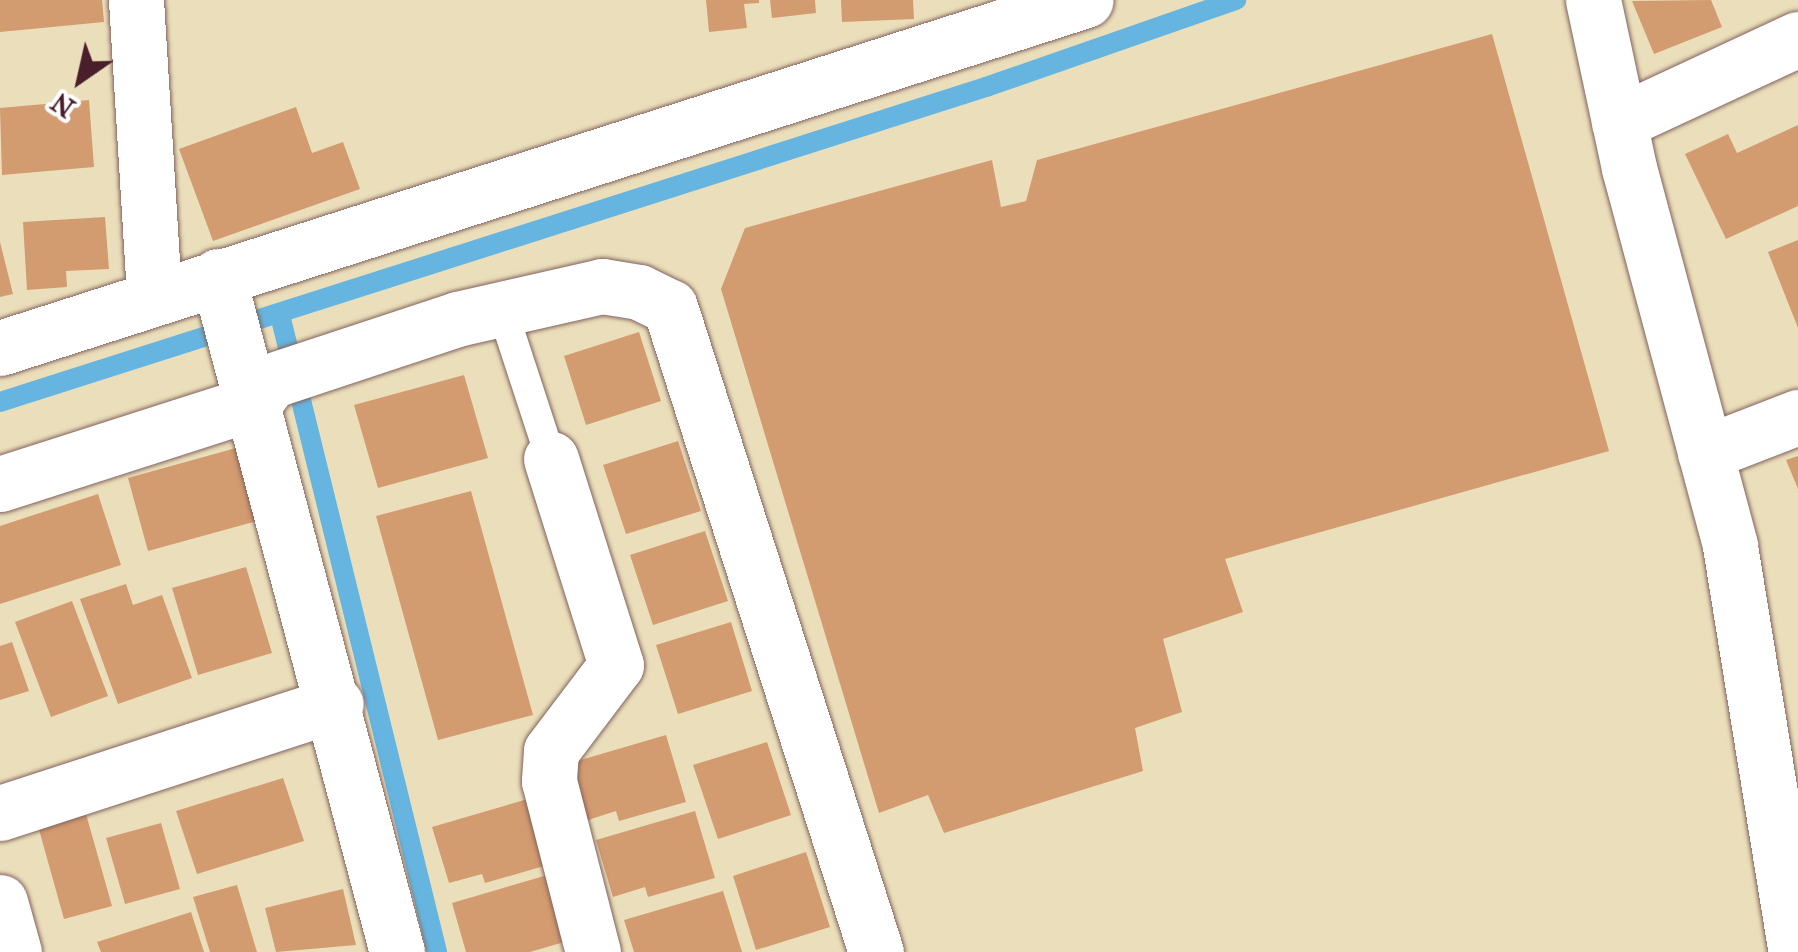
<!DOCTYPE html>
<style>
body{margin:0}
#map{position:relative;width:1798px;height:952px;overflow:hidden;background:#ebdfbb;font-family:"IM FELL French Canon",serif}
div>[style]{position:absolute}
.stream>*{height:20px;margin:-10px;padding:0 10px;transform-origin:10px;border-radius:10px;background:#65b5e0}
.building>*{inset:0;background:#d39b70}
.roads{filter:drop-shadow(0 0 2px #82625d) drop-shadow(0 0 2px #82625d)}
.lane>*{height:30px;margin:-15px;padding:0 15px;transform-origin:15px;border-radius:15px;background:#fff}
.street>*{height:55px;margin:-27.5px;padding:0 27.5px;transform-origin:27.5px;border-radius:27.5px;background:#fff}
span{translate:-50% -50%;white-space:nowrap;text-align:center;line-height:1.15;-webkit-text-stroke:10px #fff;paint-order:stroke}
.north{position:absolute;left:30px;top:30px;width:100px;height:100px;-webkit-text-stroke:8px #fff;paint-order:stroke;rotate:214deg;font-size:28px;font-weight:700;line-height:40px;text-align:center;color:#4a1f2b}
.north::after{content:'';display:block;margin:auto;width:35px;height:45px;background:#4a1f2b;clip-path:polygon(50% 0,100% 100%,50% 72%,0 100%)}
</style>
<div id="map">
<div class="stream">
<div style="left:280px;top:315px;width:656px;rotate:76.15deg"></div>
<div style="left:0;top:402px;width:1035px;rotate:-17.72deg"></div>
<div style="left:986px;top:87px;width:265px;rotate:-19.2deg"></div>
</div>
<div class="building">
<div style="clip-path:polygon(0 0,102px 0,104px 22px,0 32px)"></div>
<div style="clip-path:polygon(706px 0,759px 0,759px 3px,744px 4px,747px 28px,709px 32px)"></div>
<div style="clip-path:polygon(770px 0,815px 0,816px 13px,772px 18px)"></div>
<div style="clip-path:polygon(841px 0,913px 0,914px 19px,842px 22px)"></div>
<div style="clip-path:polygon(1711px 0,1722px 27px,1654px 54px,1632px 1px)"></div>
<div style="clip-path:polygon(1492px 34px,1609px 451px,1225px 559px,1243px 612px,1163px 639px,1182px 712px,1135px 728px,1143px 771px,944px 833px,928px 795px,879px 813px,721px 289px,745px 228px,992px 160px,1001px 207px,1026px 201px,1037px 160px)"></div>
<div style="clip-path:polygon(89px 100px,94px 167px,2px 175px,0 108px)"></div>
<div style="clip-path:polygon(296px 107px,312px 153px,343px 142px,360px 189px,213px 241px,179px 149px)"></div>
<div style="clip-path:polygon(1798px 125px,1798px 206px,1726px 239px,1685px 154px,1728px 134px,1737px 153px)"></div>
<div style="clip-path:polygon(105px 217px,109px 269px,66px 271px,67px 287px,27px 290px,23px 222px)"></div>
<div style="clip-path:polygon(1798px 240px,1798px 328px,1768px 252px)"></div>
<div style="clip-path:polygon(0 242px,13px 294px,0 297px)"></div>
<div style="clip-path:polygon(639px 332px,661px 401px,586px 425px,564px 356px)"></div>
<div style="clip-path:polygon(464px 375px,488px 458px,378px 488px,354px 405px)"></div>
<div style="clip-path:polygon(678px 441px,701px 511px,626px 534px,603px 465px)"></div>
<div style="clip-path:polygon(236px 448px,257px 521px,148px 551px,128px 478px)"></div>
<div style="clip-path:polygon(1798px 456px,1798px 489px,1786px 460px)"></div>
<div style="clip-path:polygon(471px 491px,533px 715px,438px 740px,376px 516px)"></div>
<div style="clip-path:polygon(98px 494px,121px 565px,0 604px,0 526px)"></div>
<div style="clip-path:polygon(705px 531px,728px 601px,653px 625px,630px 555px)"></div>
<div style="clip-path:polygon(246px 567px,272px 653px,198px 675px,172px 588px)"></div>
<div style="clip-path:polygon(126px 584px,133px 605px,162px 595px,192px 678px,118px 704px,80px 599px)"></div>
<div style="clip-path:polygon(72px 601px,108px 696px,51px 717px,15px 622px)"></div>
<div style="clip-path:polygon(731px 622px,752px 691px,678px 714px,656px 645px)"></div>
<div style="clip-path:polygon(12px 642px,29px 691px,0 700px,0 646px)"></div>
<div style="clip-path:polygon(666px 735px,686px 802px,619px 821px,616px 811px,585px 821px,567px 764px)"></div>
<div style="clip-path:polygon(767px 742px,791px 815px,718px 839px,693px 765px)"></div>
<div style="clip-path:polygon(283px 778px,304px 841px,197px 874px,176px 811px)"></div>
<div style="clip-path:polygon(531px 798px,551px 864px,485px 883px,482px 874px,449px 883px,432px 827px)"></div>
<div style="clip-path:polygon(695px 811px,715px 878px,648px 897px,645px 887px,613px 897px,596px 840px)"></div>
<div style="clip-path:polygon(86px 814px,112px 906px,64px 919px,38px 826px)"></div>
<div style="clip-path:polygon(161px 823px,180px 889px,125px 904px,106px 838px)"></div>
<div style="clip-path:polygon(806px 852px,830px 927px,756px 950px,733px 876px)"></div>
<div style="clip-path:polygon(551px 874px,571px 940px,530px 952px,466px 952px,452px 903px)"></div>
<div style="clip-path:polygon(237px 885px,257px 952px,210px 952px,193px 897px)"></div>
<div style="clip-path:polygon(343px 889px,356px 945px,276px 952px,265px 908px)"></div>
<div style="clip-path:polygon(723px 891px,742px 952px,634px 952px,624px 920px)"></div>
<div style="clip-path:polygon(191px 912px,204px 952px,101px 952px,97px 942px)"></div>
</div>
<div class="roads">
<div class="lane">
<div style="left:502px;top:309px;width:158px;rotate:71.9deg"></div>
</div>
<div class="street">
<div style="left:136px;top:0;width:298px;rotate:86.5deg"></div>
<div style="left:1593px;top:0;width:172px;rotate:77.9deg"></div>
<div style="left:1629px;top:168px;width:391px;rotate:75deg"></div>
<div style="left:1730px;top:546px;width:411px;rotate:80.8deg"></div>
<div style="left:1619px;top:122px;width:197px;rotate:-24.9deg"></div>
<div style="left:218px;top:276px;width:699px;rotate:75.17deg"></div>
<div style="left:0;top:348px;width:1140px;rotate:-17.77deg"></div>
<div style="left:1705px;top:453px;width:100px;rotate:-21.2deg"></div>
<div style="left:551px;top:459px;width:216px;rotate:72.5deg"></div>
<div style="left:616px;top:665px;width:108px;rotate:127.1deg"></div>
<div style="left:551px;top:751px;width:30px;rotate:94deg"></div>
<div style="left:549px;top:781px;width:177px;rotate:75.6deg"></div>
<div style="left:0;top:484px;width:268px;rotate:-17.8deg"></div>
<div style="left:255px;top:402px;width:26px;rotate:-54deg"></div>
<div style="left:270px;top:381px;width:197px;rotate:-18.3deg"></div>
<div style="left:457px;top:319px;width:149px;rotate:-12.8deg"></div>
<div style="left:602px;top:286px;width:37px;rotate:9deg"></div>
<div style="left:639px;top:292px;width:34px;rotate:26deg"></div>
<div style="left:670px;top:307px;width:677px;rotate:72.29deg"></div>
<div style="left:0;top:813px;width:353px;rotate:-18deg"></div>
<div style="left:0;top:902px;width:52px;rotate:74.4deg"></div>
</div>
</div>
<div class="north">N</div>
</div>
